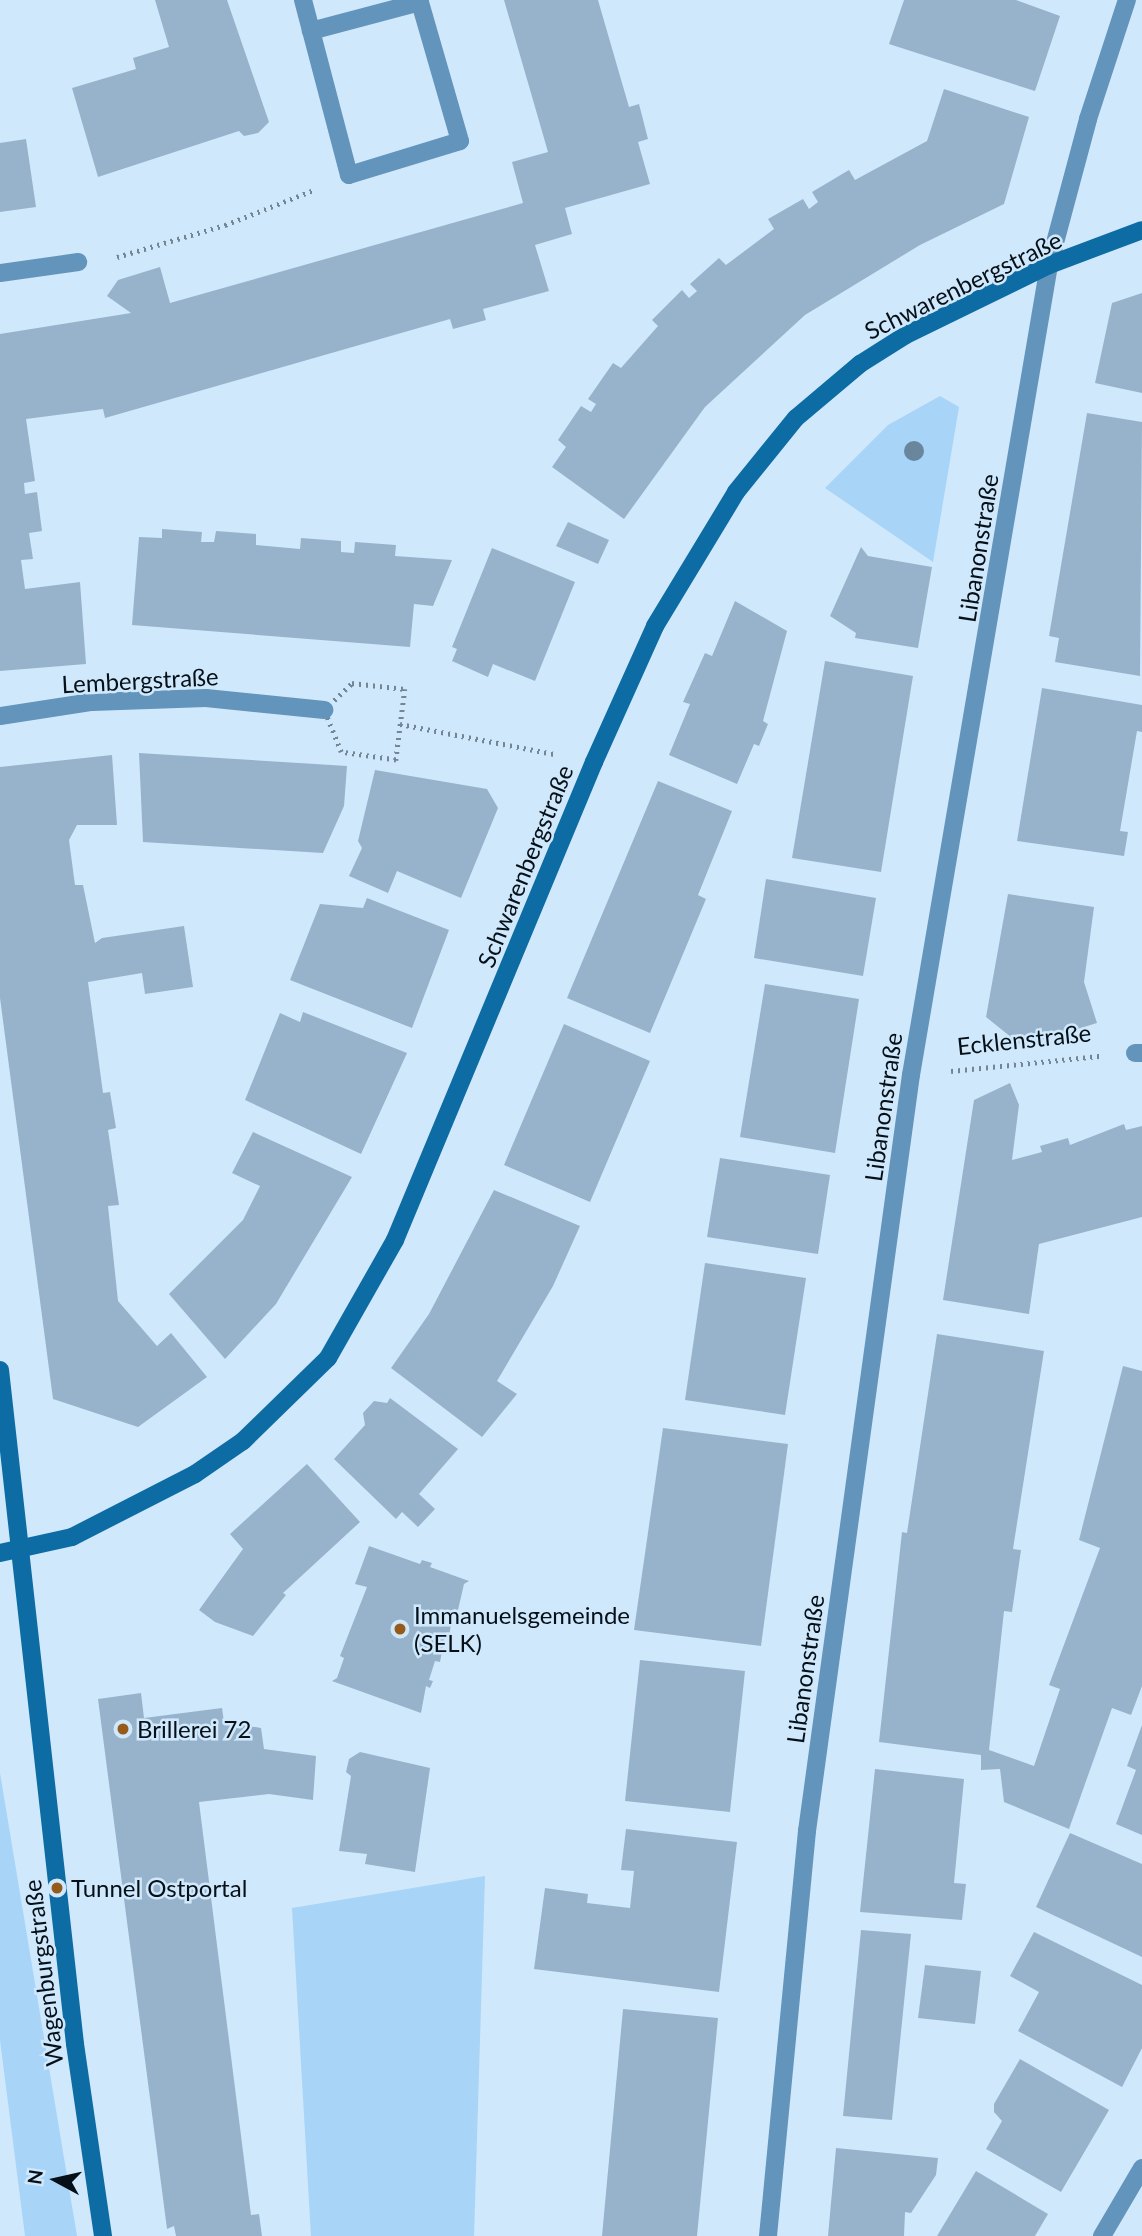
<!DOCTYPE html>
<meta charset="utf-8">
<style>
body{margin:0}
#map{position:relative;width:1142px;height:2236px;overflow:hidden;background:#d0e8fb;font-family:Lato,sans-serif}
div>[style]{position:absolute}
.green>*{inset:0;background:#a8d4f8}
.building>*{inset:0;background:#97b3cb}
.path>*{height:4.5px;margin-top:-2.25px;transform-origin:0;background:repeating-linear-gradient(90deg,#748593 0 2px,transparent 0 7px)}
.minor>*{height:18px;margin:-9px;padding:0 9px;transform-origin:9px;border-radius:9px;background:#6394bb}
.secondary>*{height:18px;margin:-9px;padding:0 9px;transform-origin:9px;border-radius:9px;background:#0d6ca4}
.trees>*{width:20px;height:20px;margin:-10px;border-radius:50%;background:#69869c}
.dots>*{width:19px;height:19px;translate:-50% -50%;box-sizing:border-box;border:4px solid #d0e8fb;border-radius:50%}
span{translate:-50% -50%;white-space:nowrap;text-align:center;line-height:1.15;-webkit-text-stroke:5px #d0e8fb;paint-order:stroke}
.street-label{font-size:24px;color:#061018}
.poi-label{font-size:24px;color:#061018}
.left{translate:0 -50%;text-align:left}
.north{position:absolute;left:21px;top:2145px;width:70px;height:70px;-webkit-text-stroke:5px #d0e8fb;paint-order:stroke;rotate:278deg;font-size:19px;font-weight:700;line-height:28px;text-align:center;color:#061018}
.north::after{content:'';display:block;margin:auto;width:24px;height:32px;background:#061018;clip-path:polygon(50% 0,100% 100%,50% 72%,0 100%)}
</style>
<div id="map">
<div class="green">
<div style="clip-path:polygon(940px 396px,959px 407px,933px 562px,825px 488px,888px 425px)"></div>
<div style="clip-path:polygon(0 1773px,77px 2236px,25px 2236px,0 2040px)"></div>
<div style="clip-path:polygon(485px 1876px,474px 2236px,311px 2236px,292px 1908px)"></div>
</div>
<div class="building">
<div style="clip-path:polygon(155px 0,227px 0,269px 122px,258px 133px,244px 136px,239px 131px,98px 177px,72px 88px,136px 69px,133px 58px,169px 47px)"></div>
<div style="clip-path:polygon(504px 0,598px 0,629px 107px,639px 104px,648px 139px,638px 142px,650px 184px,565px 208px,572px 234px,535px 245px,549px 291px,483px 309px,486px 320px,453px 329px,450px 319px,105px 418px,103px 409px,26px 419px,35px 481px,24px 483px,25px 494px,37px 492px,42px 531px,29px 533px,33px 559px,21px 560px,25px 589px,80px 582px,86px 664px,0 671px,0 334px,131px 313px,107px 296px,118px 280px,160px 267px,170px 303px,523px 203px,512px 162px,548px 152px)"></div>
<div style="clip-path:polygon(904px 0,1016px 0,1060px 16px,1035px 91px,889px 44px)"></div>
<div style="clip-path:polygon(944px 89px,1029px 117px,1004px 204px,920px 245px,805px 315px,705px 407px,624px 519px,552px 467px,566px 447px,558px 440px,581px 406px,591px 412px,596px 404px,588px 399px,613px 363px,621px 368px,658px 326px,652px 320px,682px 290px,689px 298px,697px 291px,690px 284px,719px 258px,726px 265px,774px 229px,768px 219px,803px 199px,809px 209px,818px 202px,812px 192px,849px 170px,855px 180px,927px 141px)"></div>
<div style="clip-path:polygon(26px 139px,36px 207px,0 212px,0 143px)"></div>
<div style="clip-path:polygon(1142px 293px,1142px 393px,1095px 383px,1112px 303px)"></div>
<div style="clip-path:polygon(1087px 413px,1142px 422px,1140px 676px,1055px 662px,1059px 638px,1049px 636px)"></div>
<div style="clip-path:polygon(568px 522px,609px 540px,598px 564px,556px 546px)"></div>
<div style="clip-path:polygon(162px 529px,202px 532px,201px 542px,214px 542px,216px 531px,256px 534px,256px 545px,300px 549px,301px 538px,341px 541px,341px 552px,354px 553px,355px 542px,396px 545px,395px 556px,452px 560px,433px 606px,414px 604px,410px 647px,132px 625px,139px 537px,162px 538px)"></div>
<div style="clip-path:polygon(861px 547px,868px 556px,932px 567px,918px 648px,855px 638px,856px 633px,830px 616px)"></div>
<div style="clip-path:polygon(492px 548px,575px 582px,535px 681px,493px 664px,488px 677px,452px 661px,457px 649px,452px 647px)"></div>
<div style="clip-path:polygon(735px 601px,787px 631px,763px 721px,768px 724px,759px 746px,754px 744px,737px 784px,669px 755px,690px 704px,683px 702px,705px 653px,712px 656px)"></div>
<div style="clip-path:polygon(825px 661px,913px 676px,881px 872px,792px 858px)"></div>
<div style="clip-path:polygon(1042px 688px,1142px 705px,1142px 732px,1137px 731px,1120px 831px,1128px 832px,1124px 856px,1017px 841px)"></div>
<div style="clip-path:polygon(139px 753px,347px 766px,344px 806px,323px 853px,143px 842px)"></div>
<div style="clip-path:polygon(112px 755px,117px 825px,77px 825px,69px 840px,75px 885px,83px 885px,95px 943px,102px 938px,184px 926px,193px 987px,145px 994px,142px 973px,88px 982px,103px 1093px,110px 1092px,116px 1128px,108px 1130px,119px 1205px,108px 1206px,118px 1301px,157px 1346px,171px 1333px,207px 1377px,138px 1427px,53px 1399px,0 998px,0 767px)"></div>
<div style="clip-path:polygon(375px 770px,487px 789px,498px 808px,461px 898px,397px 871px,388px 893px,349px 876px,362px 848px,358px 841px)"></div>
<div style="clip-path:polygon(658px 781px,732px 811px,698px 895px,706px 899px,650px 1033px,567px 998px)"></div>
<div style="clip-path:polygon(766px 879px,876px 898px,863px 976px,754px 958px)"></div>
<div style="clip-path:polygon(1008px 894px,1094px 907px,1084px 982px,1097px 1023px,1022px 1046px,986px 1017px)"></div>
<div style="clip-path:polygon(367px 898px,449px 930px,412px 1028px,290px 980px,320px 904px,363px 908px)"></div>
<div style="clip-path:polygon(765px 984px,859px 999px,835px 1153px,740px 1137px)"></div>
<div style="clip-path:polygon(303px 1012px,407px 1053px,361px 1154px,245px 1100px,280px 1013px,300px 1022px)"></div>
<div style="clip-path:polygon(564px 1024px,650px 1061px,590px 1202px,504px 1165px)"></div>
<div style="clip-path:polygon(1010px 1083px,1019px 1105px,1012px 1160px,1042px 1152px,1040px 1146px,1068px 1138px,1070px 1145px,1124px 1124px,1126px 1130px,1142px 1126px,1142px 1217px,1039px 1244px,1029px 1314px,943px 1300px,974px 1100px)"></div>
<div style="clip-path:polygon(253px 1132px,352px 1177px,276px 1304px,225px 1359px,169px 1294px,243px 1220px,260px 1186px,232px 1173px)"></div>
<div style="clip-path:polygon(720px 1158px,830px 1175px,818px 1254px,707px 1237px)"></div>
<div style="clip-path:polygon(494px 1190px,580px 1226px,553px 1286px,497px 1381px,517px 1394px,482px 1437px,391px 1368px,429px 1314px)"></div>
<div style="clip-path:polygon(705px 1263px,806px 1278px,785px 1415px,685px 1400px)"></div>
<div style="clip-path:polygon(937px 1334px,1044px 1351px,1013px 1549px,1021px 1550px,1012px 1612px,1004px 1611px,989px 1750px,1034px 1766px,1060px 1689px,1049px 1685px,1100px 1548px,1079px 1540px,1123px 1366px,1142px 1371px,1142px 1686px,1131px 1715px,1112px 1708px,1069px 1829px,1004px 1802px,1000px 1769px,981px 1770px,981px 1755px,879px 1742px,902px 1532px,907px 1533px)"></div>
<div style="clip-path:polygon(390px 1398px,458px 1449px,419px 1494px,435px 1509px,418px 1527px,402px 1512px,396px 1519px,334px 1459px,365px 1425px,363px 1413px,374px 1401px,387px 1403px)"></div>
<div style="clip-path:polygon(663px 1428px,788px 1444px,761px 1646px,634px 1630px)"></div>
<div style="clip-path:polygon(307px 1464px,360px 1522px,283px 1593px,286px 1595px,253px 1636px,215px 1622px,199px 1610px,243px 1549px,230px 1534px)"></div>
<div style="clip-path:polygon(369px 1546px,420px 1564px,422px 1560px,432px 1563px,430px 1567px,469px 1581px,464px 1584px,458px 1610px,454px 1609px,449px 1636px,445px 1635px,440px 1662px,435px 1661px,429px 1680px,433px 1681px,430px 1688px,426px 1686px,421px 1713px,332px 1681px,337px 1678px,344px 1658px,340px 1656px,367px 1587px,355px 1584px)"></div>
<div style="clip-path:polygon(640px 1660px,745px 1671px,730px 1812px,625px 1801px)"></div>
<div style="clip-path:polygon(141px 1693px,144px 1718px,222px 1708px,224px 1722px,261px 1728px,264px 1749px,316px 1756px,313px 1800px,269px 1794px,199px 1802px,251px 2215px,259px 2214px,262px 2236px,176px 2236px,174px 2226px,167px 2229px,98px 1699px)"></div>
<div style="clip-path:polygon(1142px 1725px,1142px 1835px,1116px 1824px,1136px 1770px,1127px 1766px)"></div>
<div style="clip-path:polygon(360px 1752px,430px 1768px,415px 1872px,365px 1864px,367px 1854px,339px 1851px,351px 1776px,346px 1772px,349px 1759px)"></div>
<div style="clip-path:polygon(875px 1769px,964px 1779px,954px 1883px,966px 1884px,962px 1920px,860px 1912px)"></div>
<div style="clip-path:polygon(626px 1829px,737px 1842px,719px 1992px,534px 1969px,545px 1888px,588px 1894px,587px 1903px,630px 1908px,634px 1871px,621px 1870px)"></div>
<div style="clip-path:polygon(1070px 1833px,1142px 1864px,1142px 1957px,1036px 1907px)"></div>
<div style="clip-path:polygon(861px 1930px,911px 1934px,892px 2120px,843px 2116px)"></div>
<div style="clip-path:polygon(1034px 1932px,1142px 1985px,1142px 2048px,1122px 2087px,1018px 2031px,1039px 1992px,1010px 1976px)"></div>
<div style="clip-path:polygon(925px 1965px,981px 1971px,975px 2024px,918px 2018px)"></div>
<div style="clip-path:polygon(623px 2009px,718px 2018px,697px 2236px,602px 2236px)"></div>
<div style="clip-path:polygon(1020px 2059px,1109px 2110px,1061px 2192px,986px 2149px,1002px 2121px,994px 2112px,994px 2104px)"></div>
<div style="clip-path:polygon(836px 2148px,938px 2158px,936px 2175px,911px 2213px,905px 2212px,904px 2236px,828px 2236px)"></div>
<div style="clip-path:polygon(976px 2171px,1048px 2214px,1035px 2236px,937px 2236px)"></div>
</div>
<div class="path">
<div style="left:117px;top:257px;width:113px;rotate:-16.5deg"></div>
<div style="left:225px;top:225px;width:96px;rotate:-21.5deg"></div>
<div style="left:352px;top:683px;width:53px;rotate:6.5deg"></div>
<div style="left:405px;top:689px;width:72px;rotate:97.2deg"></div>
<div style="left:396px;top:760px;width:56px;rotate:-171.7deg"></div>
<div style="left:341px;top:752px;width:45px;rotate:-112deg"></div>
<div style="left:324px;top:710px;width:39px;rotate:-44deg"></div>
<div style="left:400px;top:724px;width:157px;rotate:11deg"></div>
<div style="left:951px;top:1071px;width:149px;rotate:-5.8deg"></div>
</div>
<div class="minor">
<div style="left:303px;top:0;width:181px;rotate:75.3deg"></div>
<div style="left:349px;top:175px;width:116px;rotate:-17deg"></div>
<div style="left:460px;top:141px;width:145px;rotate:-106.1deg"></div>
<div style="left:420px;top:2px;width:113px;rotate:165.1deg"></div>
<div style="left:0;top:273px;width:79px;rotate:-8deg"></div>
<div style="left:0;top:716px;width:93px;rotate:-8.7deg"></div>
<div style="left:92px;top:702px;width:114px;rotate:-2deg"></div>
<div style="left:206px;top:698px;width:119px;rotate:5.8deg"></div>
<div style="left:1135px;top:1053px;width:7px"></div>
<div style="left:768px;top:2236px;width:407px;rotate:-84.5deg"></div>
<div style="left:807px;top:1831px;width:763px;rotate:-82.17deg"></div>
<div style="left:911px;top:1075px;width:822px;rotate:-80.33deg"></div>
<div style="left:1049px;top:265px;width:151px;rotate:-75deg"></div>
<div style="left:1088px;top:119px;width:125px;rotate:-71.9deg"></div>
<div style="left:1102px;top:2236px;width:79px;rotate:-59.5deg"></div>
</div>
<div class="secondary">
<div style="left:0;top:1370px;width:678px;rotate:83.65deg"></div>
<div style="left:75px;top:2044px;width:194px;rotate:81.7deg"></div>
<div style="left:0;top:1553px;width:74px;rotate:-12.5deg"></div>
<div style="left:72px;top:1537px;width:138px;rotate:-27.1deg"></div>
<div style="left:195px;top:1474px;width:58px;rotate:-34.5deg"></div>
<div style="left:243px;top:1441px;width:119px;rotate:-44.3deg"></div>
<div style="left:328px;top:1358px;width:136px;rotate:-60.4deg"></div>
<div style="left:395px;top:1240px;width:518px;rotate:-67.4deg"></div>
<div style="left:594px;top:762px;width:149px;rotate:-65.8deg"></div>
<div style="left:655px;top:626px;width:157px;rotate:-58.8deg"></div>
<div style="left:736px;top:492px;width:95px;rotate:-51deg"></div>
<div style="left:796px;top:418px;width:84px;rotate:-40.2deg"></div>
<div style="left:860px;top:364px;width:54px;rotate:-32.2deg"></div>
<div style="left:906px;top:335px;width:159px;rotate:-26.1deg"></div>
<div style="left:1049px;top:265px;width:99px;rotate:-20.6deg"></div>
</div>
<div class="trees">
<div style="left:914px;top:451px"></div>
</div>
<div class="dots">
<div style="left:400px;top:1629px;background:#965b1a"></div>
<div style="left:123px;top:1729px;background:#965b1a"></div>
<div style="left:57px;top:1888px;background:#965b1a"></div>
</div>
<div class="street-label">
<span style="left:963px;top:285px;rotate:-26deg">Schwarenbergstraße</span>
<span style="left:978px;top:548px;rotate:-81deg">Libanonstraße</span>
<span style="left:140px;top:680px;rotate:-3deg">Lembergstraße</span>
<span style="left:525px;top:866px;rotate:-68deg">Schwarenbergstraße</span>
<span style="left:1024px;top:1039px;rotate:-6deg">Ecklenstraße</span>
<span style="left:883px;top:1107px;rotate:-82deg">Libanonstraße</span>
<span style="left:805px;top:1669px;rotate:-82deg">Libanonstraße</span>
<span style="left:43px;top:1973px;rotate:-97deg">Wagenburgstraße</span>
</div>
<div class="poi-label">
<span class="left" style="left:414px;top:1629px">Immanuelsgemeinde<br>(SELK)</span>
<span class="left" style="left:137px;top:1729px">Brillerei 72</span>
<span class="left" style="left:71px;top:1888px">Tunnel Ostportal</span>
</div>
<div class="north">N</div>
</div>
